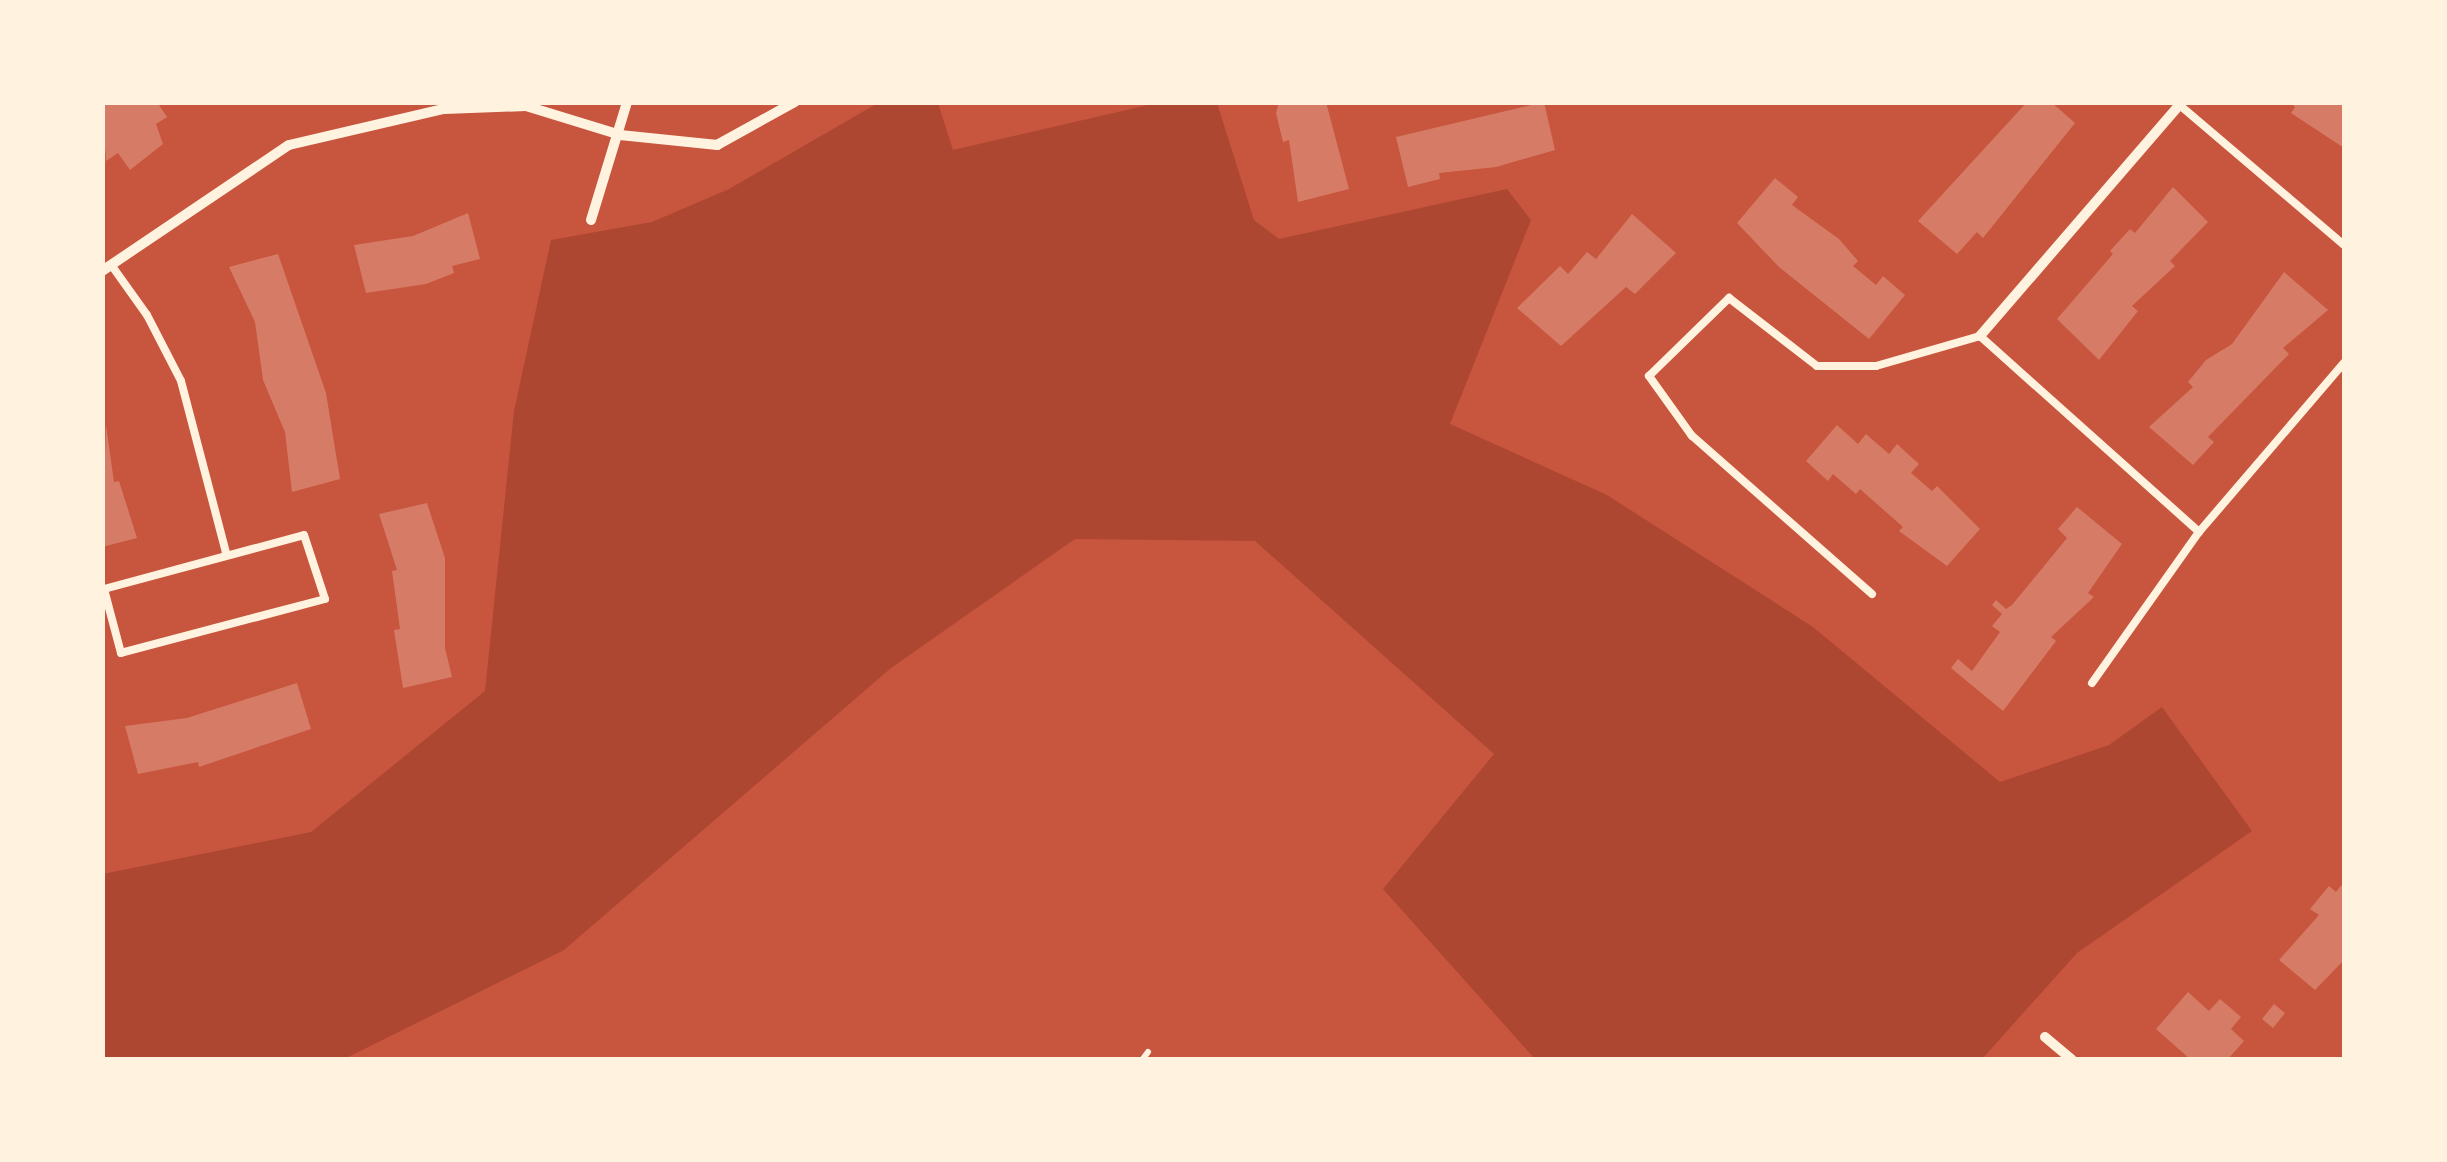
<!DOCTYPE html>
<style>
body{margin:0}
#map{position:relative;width:2447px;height:1162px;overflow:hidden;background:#c8553d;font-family:Commissioner,sans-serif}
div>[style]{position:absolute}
.green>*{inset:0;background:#ae4732}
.building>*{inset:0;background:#d67c66}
.path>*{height:6px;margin:-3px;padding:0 3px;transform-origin:3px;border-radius:3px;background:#fff3e0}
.service>*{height:8px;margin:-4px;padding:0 4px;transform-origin:4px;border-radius:4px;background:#fff3e0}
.minor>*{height:10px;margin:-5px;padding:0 5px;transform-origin:5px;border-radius:5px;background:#fff3e0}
span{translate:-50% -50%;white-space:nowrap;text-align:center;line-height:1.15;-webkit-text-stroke:10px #fff3e0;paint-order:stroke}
.frame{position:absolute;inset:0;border:105px solid #fff3e0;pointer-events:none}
</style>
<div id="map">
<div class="green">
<div style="clip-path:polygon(878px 103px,938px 103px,953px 150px,1157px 103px,1217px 103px,1254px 220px,1279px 239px,1507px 189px,1531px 220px,1450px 424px,1607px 495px,1813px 627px,2000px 782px,2109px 745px,2162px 707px,2252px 831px,2077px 953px,1982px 1059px,1535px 1059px,1383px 889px,1494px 754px,1255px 541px,1075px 539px,891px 668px,564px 950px,344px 1059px,103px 1059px,103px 874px,311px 832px,485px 691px,514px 411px,551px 240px,652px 222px,729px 189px)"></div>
</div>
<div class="building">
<div style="clip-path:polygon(102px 102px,157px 102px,167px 117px,156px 124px,163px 144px,130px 170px,118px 153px,106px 161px)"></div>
<div style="clip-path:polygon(1279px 102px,1326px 102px,1349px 189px,1298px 202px,1289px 140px,1283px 142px,1276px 113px)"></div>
<div style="clip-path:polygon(1544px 102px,1555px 150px,1496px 167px,1439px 173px,1440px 179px,1408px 187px,1396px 137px)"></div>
<div style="clip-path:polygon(2027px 102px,2051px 102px,2075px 123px,1983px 238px,1977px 232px,1957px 254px,1918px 221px)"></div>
<div style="clip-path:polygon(2290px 102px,2344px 102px,2344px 148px,2291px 113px,2295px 107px)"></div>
<div style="clip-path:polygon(1775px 178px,1798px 197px,1792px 205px,1839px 239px,1858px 261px,1853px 266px,1876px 285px,1883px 276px,1905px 295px,1869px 339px,1779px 267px,1737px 223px)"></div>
<div style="clip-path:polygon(2173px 187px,2208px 222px,2170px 261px,2175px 266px,2132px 306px,2138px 311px,2099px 360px,2057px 319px,2113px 254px,2110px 251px,2130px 229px,2135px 233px)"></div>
<div style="clip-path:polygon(468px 213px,480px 259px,452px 266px,454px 273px,426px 284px,366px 293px,354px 245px,413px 236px)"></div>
<div style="clip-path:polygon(1632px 214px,1676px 253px,1635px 294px,1626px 287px,1561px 346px,1517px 308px,1560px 266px,1568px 274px,1587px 252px,1596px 259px)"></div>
<div style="clip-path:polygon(278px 254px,326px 393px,340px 479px,292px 492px,285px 432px,263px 380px,255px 322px,229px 267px)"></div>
<div style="clip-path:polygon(2284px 272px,2328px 310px,2283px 348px,2289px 354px,2208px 437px,2214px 442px,2193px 465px,2149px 427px,2193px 387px,2188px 382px,2206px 360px,2232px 344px)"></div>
<div style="clip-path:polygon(106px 425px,114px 482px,119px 481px,137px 538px,102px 547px)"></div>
<div style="clip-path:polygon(1837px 425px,1858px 444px,1866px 434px,1889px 454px,1897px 444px,1919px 464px,1911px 473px,1932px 491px,1937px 486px,1980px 529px,1947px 566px,1899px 531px,1903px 527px,1860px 489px,1856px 494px,1833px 474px,1828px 481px,1806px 461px)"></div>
<div style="clip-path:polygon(427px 503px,445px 558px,445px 648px,452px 677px,403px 688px,394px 630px,400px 629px,392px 571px,397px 570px,379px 514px)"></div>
<div style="clip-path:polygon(2077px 507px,2122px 544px,2088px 593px,2094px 597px,2051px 637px,2056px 641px,2003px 711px,1951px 668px,1958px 659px,1972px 671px,2000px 632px,1992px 626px,2002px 614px,1992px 605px,1996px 600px,2006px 609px,2012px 605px,2067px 538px,2058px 529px)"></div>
<div style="clip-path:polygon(297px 683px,311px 729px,199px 767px,198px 762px,138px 774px,125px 726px,187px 718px)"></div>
<div style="clip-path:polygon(2344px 882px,2344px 960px,2315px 990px,2279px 960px,2319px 915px,2310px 909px,2329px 886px,2336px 892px)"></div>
<div style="clip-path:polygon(2188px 992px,2209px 1011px,2220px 999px,2241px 1017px,2231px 1029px,2244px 1041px,2227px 1060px,2191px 1060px,2156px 1029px)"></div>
<div style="clip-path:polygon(2274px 1004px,2285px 1013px,2273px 1028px,2262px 1019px)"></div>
</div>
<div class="path">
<div style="left:1142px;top:1060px;width:10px;rotate:-53deg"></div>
</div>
<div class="service">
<div style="left:2176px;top:102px;width:221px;rotate:40.4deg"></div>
<div style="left:112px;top:266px;width:60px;rotate:54.5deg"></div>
<div style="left:147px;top:315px;width:74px;rotate:62.7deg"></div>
<div style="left:181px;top:381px;width:178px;rotate:75.3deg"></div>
<div style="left:304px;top:535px;width:67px;rotate:71.8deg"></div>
<div style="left:325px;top:599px;width:211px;rotate:165.2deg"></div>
<div style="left:121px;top:653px;width:66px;rotate:-104.9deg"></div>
<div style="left:104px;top:589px;width:207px;rotate:-15.1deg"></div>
<div style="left:1872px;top:594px;width:240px;rotate:-138.7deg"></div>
<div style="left:1692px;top:436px;width:74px;rotate:-125.6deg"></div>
<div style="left:1649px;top:376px;width:112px;rotate:-44.3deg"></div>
<div style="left:1729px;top:298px;width:111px;rotate:37.7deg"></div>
<div style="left:1817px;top:366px;width:59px"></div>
<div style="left:1876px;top:366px;width:108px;rotate:-16.1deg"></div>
<div style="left:1980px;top:336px;width:294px;rotate:41.8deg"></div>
<div style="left:2092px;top:683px;width:185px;rotate:-54.7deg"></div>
<div style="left:2199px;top:532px;width:223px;rotate:-49.4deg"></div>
</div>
<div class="minor">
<div style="left:591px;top:220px;width:123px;rotate:-73deg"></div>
<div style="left:102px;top:271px;width:225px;rotate:-34deg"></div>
<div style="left:289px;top:145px;width:159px;rotate:-13.1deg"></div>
<div style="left:444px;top:109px;width:82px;rotate:-2.1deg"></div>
<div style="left:526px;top:106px;width:98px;rotate:17.1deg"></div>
<div style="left:620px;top:135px;width:98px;rotate:5.9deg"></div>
<div style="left:717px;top:145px;width:89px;rotate:-28.9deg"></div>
<div style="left:1980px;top:336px;width:309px;rotate:-49.2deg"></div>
<div style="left:2045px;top:1037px;width:35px;rotate:40deg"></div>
</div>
<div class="frame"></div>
</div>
